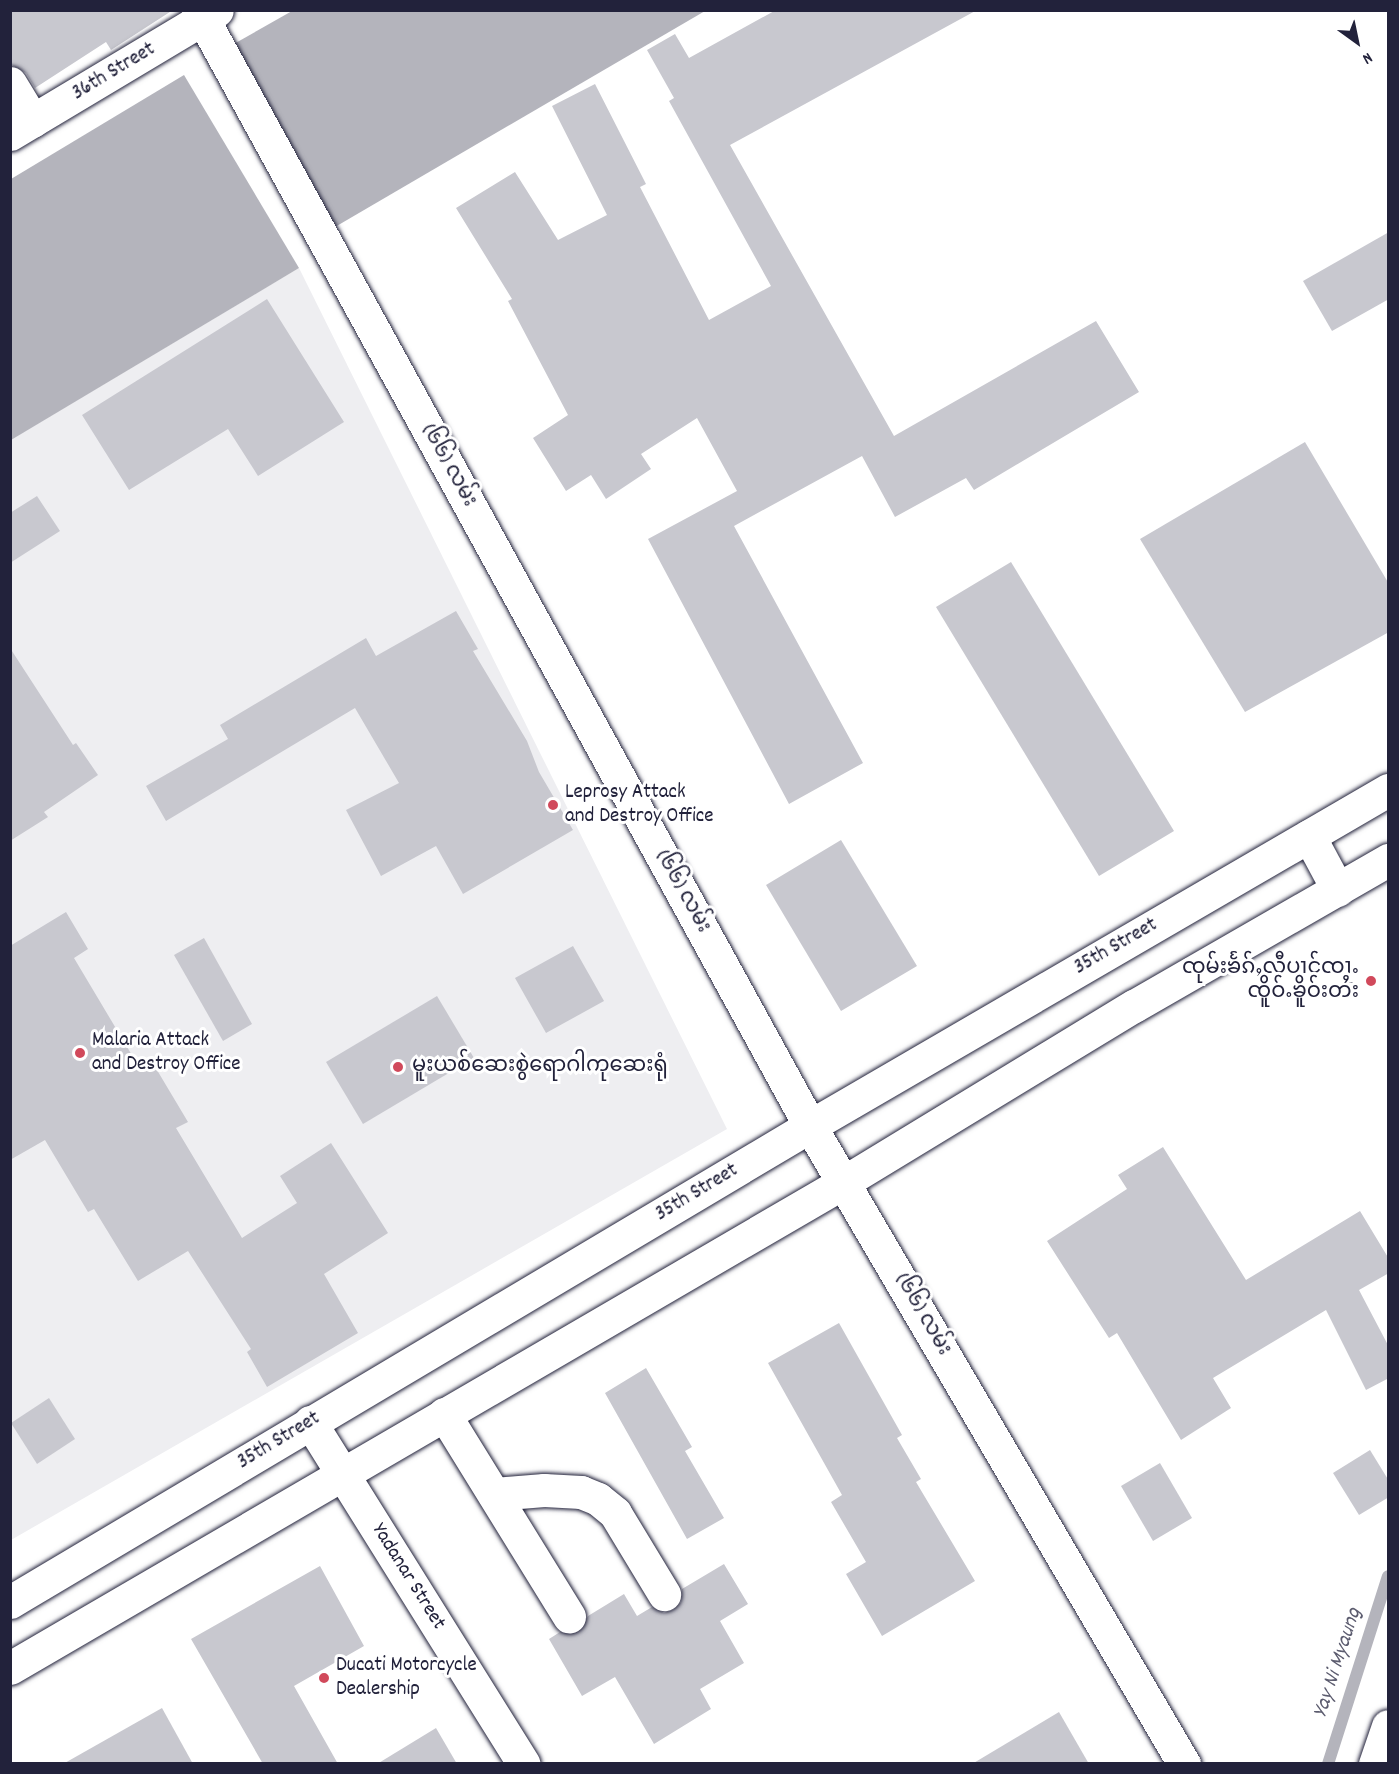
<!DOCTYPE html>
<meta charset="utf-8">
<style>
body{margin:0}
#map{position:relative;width:1399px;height:1774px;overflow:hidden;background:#fff;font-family:Dekko,"Noto Sans Myanmar",sans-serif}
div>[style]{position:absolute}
.built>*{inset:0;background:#eeeef1}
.water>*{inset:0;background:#b4b4bc}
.stream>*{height:12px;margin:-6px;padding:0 6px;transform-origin:6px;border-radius:6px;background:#b4b4bc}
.building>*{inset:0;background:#c8c8cf}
.roads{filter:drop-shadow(0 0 2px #22223b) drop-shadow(0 0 2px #22223b)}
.minor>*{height:33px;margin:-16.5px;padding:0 16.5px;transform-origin:16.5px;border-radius:16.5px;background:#fff}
.tertiary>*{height:33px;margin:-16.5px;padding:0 16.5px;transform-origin:16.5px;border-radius:16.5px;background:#fff}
.primary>*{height:33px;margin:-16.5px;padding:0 16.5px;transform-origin:16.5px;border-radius:16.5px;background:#fff}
.dots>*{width:16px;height:16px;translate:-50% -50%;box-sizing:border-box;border:3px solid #fff;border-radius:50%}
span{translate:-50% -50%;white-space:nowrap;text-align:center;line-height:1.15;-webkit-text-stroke:6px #fff;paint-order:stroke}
.street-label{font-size:21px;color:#22223b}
.poi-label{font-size:21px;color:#22223b}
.left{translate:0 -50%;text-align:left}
.right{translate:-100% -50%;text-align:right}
.water-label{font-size:22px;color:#5c5c6f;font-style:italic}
.frame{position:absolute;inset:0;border:12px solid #22223b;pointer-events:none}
.north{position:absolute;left:1327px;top:12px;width:60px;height:60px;-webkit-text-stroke:4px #fff;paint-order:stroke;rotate:147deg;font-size:16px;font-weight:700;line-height:24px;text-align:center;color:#22223b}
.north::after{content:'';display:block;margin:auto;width:21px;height:27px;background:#22223b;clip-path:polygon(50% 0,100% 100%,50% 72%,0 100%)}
</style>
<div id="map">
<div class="built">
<div style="clip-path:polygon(299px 268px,727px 1129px,11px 1540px,10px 440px)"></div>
</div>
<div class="water">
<div style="clip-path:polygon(292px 11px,705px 11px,335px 227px,232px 45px)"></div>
<div style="clip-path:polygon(184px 75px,299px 268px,11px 440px,11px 179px)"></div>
</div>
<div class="stream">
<div style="left:1328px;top:1764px;width:197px;rotate:-72.3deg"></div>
</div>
<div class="building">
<div style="clip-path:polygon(10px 10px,173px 10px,111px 50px,106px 42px,35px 88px,26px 73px,10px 64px)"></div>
<div style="clip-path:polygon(776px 10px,977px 10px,730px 145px,894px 436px,1096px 321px,1139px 392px,974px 490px,966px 478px,895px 517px,862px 456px,734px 526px,863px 763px,789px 804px,648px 539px,737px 491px,697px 418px,641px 454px,651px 469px,606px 499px,591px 475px,566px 491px,533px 438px,568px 415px,508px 301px,512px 299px,456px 208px,515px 172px,558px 240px,607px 215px,552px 106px,595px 84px,646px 184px,640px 187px,709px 320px,771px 286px,669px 101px,674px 98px,647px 50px,675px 34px,689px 58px)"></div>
<div style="clip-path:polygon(1389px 232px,1389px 299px,1332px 331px,1303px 281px)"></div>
<div style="clip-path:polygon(267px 299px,344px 422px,258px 476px,228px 429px,129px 490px,82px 415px)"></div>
<div style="clip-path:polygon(1305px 442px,1389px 584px,1389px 632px,1245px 712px,1140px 539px)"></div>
<div style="clip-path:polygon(37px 496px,60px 531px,10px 563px,10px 513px)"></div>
<div style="clip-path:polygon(1011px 562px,1174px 831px,1099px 876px,936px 607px)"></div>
<div style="clip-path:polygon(456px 611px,478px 649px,473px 651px,527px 741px,539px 772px,573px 830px,463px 894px,436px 846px,381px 876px,346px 810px,399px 783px,355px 708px,166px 821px,146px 786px,228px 739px,220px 725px,366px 638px,376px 656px)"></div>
<div style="clip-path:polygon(10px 648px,73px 745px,76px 743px,98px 775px,44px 812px,48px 817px,10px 841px)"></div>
<div style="clip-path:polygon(841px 840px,917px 966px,841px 1011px,766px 885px)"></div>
<div style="clip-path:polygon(66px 912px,88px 949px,74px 958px,139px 1067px,151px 1060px,188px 1122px,176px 1128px,242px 1238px,297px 1203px,280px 1176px,331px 1143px,388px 1233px,324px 1274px,358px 1333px,267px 1387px,247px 1352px,251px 1349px,188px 1251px,138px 1281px,94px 1209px,88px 1212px,45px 1140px,10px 1160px,10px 946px)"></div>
<div style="clip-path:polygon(204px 938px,252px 1024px,223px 1041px,174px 955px)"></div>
<div style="clip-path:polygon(573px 946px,604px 1001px,546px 1033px,515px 978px)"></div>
<div style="clip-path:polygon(437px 996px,474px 1058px,363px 1124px,326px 1062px)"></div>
<div style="clip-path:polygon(1163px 1147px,1246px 1280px,1360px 1211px,1389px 1259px,1389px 1273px,1359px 1290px,1389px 1347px,1389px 1378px,1366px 1390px,1326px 1310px,1213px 1378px,1231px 1408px,1181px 1440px,1117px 1333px,1109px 1338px,1047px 1241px,1127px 1189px,1118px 1175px)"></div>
<div style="clip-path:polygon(839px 1323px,902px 1435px,897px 1438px,921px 1479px,916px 1482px,975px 1581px,882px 1636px,846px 1574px,866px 1562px,831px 1502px,842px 1495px,768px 1363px)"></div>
<div style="clip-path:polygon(646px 1368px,692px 1447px,685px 1451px,724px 1518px,687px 1539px,605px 1393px)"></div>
<div style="clip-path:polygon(49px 1398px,75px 1439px,37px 1464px,11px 1423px)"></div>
<div style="clip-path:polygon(1370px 1450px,1389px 1481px,1389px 1497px,1359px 1515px,1333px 1473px)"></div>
<div style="clip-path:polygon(1160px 1463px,1192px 1518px,1153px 1541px,1121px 1486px)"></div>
<div style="clip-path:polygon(724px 1564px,748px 1604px,720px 1621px,744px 1663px,700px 1689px,711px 1709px,654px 1744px,615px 1677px,582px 1696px,549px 1639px,560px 1632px,578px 1632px,588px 1616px,624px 1594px,637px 1616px,652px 1607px,664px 1613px,673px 1610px,681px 1602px,682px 1589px)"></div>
<div style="clip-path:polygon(320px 1566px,364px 1646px,294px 1686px,338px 1764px,263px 1764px,191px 1639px)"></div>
<div style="clip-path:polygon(162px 1708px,193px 1764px,63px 1764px)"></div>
<div style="clip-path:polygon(1059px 1712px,1089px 1764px,972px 1764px)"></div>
<div style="clip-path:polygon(436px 1728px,457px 1764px,377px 1764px)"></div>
</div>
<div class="roads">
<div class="minor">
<div style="left:10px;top:83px;width:44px;rotate:58.8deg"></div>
<div style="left:10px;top:134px;width:241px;rotate:-30.9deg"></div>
<div style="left:444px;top:1414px;width:238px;rotate:58.3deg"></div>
<div style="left:310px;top:1422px;width:403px;rotate:58deg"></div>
<div style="left:494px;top:1494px;width:50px;rotate:-4.6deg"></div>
<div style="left:544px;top:1490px;width:37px;rotate:3deg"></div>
<div style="left:581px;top:1492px;width:18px;rotate:22deg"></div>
<div style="left:598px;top:1499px;width:22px;rotate:39deg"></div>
<div style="left:615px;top:1513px;width:95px;rotate:58.8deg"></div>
<div style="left:1375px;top:1764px;width:40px;rotate:-71.1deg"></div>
</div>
<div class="tertiary">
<div style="left:198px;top:10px;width:1273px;rotate:61.26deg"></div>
<div style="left:810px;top:1126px;width:740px;rotate:59.62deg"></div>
</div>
<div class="primary">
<div style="left:1309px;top:836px;width:61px;rotate:61.8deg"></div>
<div style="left:10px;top:1602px;width:931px;rotate:-30.75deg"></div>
<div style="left:810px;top:1126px;width:669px;rotate:-30.17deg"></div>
<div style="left:10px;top:1668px;width:965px;rotate:-30.23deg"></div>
<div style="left:844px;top:1182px;width:339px;rotate:-31.3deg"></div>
<div style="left:1134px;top:1006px;width:293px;rotate:-29.9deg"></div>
</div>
</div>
<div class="dots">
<div style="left:553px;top:805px;background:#d1495b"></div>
<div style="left:1371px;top:981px;background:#d1495b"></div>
<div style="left:80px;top:1053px;background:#d1495b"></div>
<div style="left:398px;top:1067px;background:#d1495b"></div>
<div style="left:324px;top:1678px;background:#d1495b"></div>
</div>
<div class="street-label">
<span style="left:114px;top:72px;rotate:-31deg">36th Street</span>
<span style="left:448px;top:466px;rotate:61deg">(၆၆) လမ်း</span>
<span style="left:682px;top:892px;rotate:61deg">(၆၆) လမ်း</span>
<span style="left:1116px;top:947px;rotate:-30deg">35th Street</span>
<span style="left:697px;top:1193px;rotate:-31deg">35th Street</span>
<span style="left:922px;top:1315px;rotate:60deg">(၆၆) လမ်း</span>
<span style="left:279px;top:1441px;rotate:-31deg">35th Street</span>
<span style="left:408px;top:1577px;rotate:58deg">Yadanar Street</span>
</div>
<div class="poi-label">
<span class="left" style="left:565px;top:805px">Leprosy Attack<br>and Destroy Office</span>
<span class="right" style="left:1359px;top:981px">ၸုမ်းၶႅၵ်ႇလီပၢင်ၸႃႉ<br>ၸိူဝ်ႉၶိူဝ်းတႆး</span>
<span class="left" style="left:92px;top:1053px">Malaria Attack<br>and Destroy Office</span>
<span class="left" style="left:412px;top:1067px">မူးယစ်ဆေးစွဲရောဂါကုဆေးရုံ</span>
<span class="left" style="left:336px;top:1678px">Ducati Motorcycle<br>Dealership</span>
</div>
<div class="water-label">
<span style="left:1338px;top:1663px;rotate:-72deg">Yay Ni Myaung</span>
</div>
<div class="frame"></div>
<div class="north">N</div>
</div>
